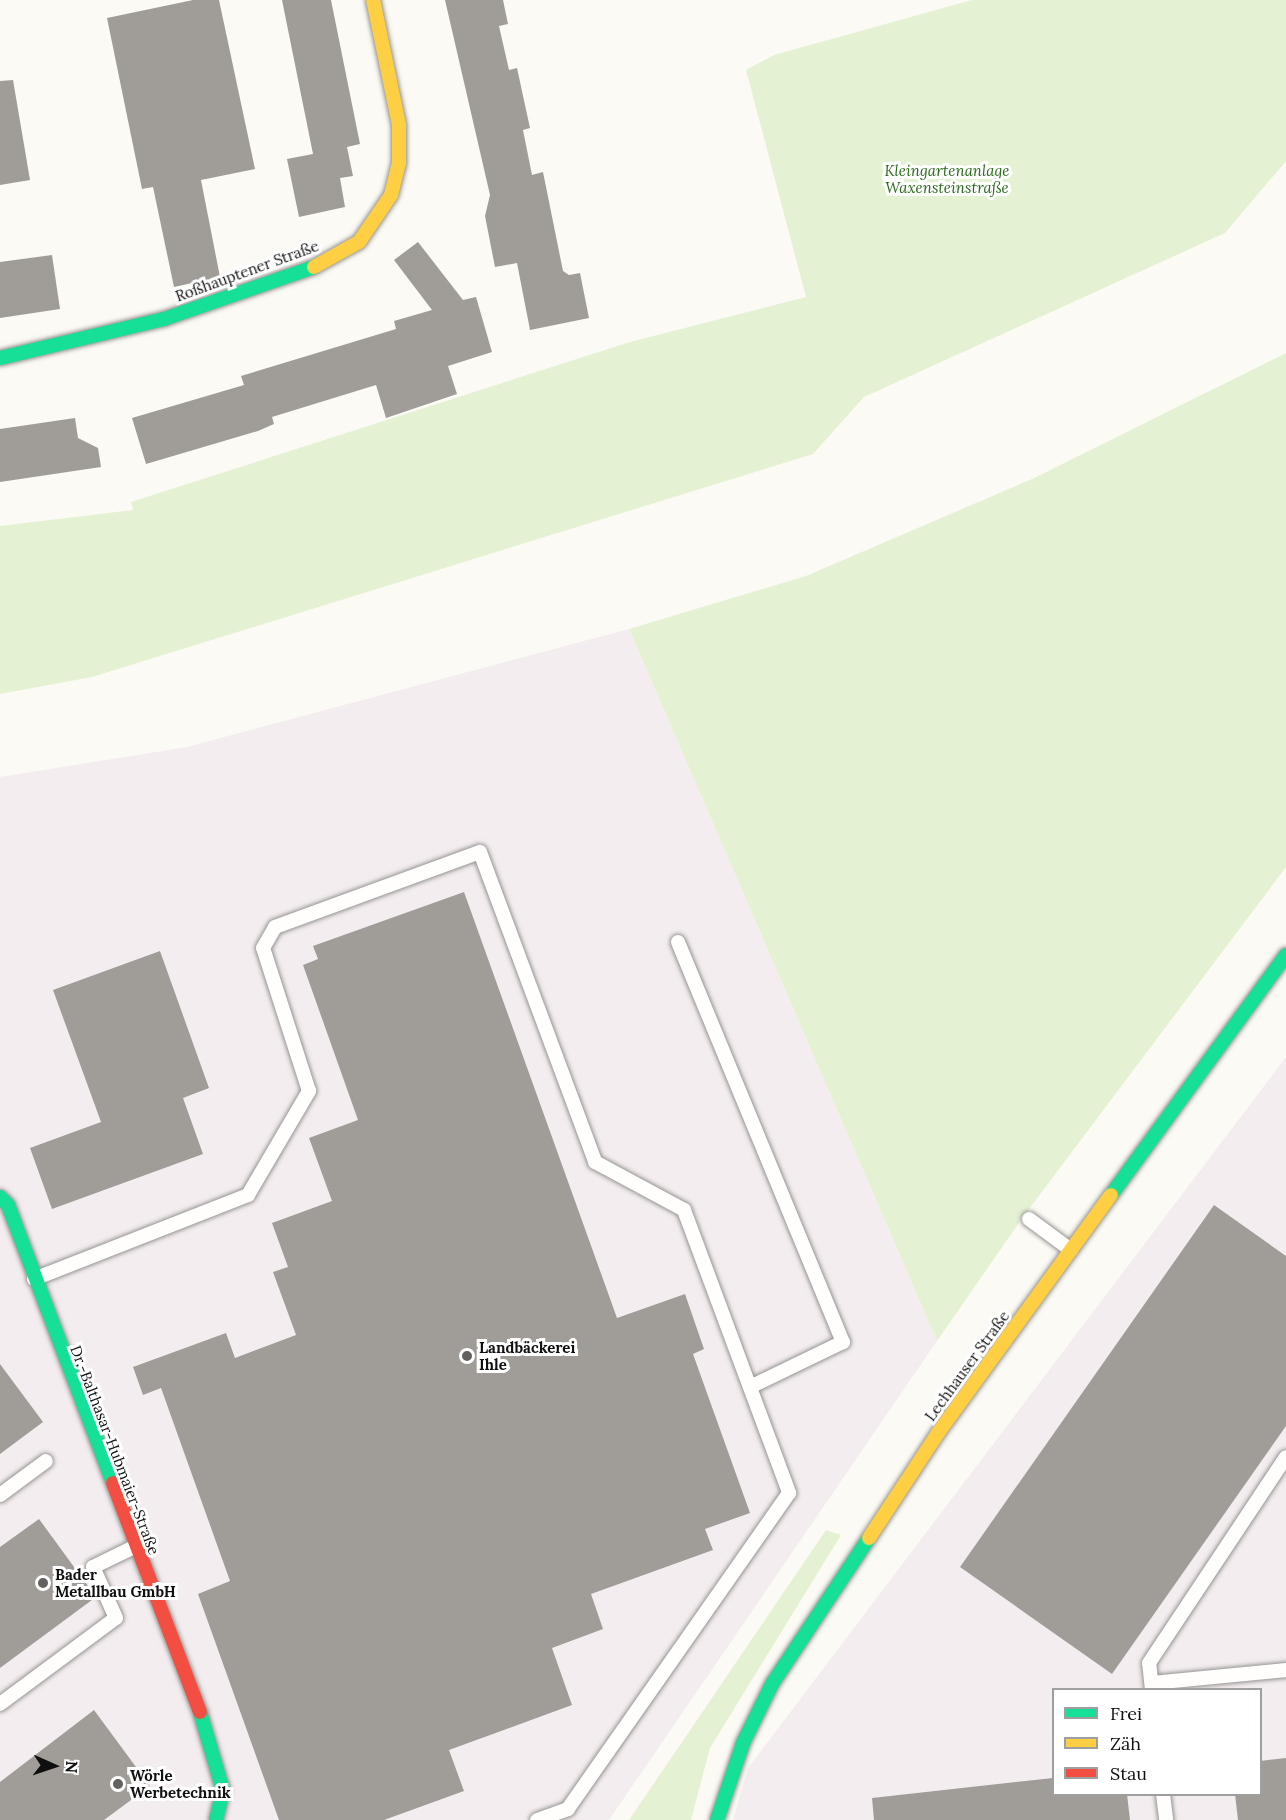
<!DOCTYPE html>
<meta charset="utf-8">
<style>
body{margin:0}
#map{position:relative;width:1286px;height:1820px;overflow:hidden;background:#fcfaf4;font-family:Lora,serif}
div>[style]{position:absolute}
.industrial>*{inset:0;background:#f4edf0}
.green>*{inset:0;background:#e4f2d3}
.building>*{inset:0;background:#a09d99}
.roads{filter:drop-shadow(0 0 2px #969592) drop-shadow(0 0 2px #969592)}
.lane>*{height:14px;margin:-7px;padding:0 7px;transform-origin:7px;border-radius:7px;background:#fffefd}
.fast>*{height:14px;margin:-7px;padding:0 7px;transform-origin:7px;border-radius:7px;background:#16e098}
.slow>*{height:14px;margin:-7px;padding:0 7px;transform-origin:7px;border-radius:7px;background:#ffcf43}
.jam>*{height:14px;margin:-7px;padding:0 7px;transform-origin:7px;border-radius:7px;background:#f24e42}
.dots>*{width:16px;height:16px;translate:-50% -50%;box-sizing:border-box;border:3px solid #fff;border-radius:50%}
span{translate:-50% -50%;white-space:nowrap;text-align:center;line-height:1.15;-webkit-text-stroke:6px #fff;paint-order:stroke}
.park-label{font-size:15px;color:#2a691c;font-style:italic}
.street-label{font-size:15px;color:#0f0f0f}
.poi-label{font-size:15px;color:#0f0f0f;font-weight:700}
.left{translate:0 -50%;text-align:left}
.legend{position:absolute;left:1052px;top:1688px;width:210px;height:108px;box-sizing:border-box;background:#fff;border:2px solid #9f9f9f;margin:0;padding:8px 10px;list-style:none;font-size:18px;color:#0f0f0f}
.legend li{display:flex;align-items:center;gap:12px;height:30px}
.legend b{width:30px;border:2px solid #9f9f9f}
.north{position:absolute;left:24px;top:1736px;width:60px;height:60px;-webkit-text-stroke:4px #fff;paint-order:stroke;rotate:93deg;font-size:16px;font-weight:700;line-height:24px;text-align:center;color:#0f0f0f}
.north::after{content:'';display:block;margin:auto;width:21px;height:27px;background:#0f0f0f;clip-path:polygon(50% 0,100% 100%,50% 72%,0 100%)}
</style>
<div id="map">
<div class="industrial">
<div style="clip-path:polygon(629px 629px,937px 1341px,609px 1820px,0 1820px,0 777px,187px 747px)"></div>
<div style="clip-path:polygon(evenodd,1286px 1057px,1286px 1820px,733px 1820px,748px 1768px,1286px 1057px,1054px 1690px,1260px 1690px,1260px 1794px,1054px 1794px,1054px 1690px)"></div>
</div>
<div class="green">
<div style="clip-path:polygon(972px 0,1286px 0,1286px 161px,1225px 233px,864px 397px,813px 454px,92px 677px,0 694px,0 526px,133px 510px,131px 502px,630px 342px,806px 297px,746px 70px,774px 55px)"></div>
<div style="clip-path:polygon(1286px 353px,1286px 867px,1023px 1217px,937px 1341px,629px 629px,806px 576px,1032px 479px)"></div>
<div style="clip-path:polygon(826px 1530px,841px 1535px,710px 1748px,691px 1820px,629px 1820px)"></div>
</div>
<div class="building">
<div style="clip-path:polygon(193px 0,219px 0,255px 169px,201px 180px,220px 277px,174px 287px,153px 187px,142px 189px,107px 18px)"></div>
<div style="clip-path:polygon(282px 0,331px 0,360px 144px,347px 147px,353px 176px,340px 178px,345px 207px,299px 217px,287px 159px,313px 154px)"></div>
<div style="clip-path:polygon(445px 0,503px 0,508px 24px,499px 26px,509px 70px,517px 68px,530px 128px,523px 130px,532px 175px,543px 172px,563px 271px,569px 275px,580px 273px,589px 318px,530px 330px,517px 263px,495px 267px,485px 216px,490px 195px)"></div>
<div style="clip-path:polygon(13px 80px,30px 180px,0 185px,0 81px)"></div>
<div style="clip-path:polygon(418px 242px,463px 300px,476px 297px,492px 352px,448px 366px,457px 394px,386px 418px,376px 385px,272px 417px,274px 424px,258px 431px,146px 464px,132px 418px,244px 385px,241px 376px,396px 329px,394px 321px,432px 310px,394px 260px)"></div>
<div style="clip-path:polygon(52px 255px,60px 309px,0 318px,0 262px)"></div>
<div style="clip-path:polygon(75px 418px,78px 438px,98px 448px,101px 467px,0 482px,0 429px)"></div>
<div style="clip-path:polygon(464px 892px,617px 1318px,685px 1294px,704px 1349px,693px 1354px,750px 1513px,705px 1529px,713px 1550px,591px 1594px,603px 1629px,552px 1648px,572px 1705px,449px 1750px,464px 1791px,384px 1820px,279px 1820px,198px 1594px,230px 1581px,161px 1388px,143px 1395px,133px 1367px,226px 1333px,235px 1358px,296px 1335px,273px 1272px,288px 1267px,272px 1223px,332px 1201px,309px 1138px,358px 1120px,303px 965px,318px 959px,313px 946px)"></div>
<div style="clip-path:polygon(160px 951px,209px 1088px,183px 1098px,203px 1154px,52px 1209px,30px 1148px,101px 1122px,53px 990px)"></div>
<div style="clip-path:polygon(1214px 1205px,1286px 1256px,1286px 1426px,1112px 1674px,960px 1567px)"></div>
<div style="clip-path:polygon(0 1364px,43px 1422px,0 1454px)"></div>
<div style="clip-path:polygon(39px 1519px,96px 1597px,0 1668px,0 1547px)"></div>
<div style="clip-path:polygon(94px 1710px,150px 1786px,104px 1820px,0 1820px,0 1782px)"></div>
<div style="clip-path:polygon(1286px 1758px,1286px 1820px,1238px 1820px,1235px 1794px,1260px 1794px,1260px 1761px)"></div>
<div style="clip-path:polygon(1053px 1778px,1053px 1794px,1127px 1794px,1130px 1820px,874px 1820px,872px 1798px)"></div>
</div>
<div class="roads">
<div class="lane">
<div style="left:678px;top:942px;width:433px;rotate:67.6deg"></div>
<div style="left:843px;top:1342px;width:101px;rotate:154.2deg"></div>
<div style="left:1029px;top:1219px;width:52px;rotate:36.4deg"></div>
<div style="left:34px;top:1279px;width:230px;rotate:-21.4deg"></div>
<div style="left:248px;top:1195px;width:121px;rotate:-59.6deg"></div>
<div style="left:309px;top:1091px;width:150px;rotate:-107.8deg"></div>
<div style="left:263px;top:948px;width:24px;rotate:-60deg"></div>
<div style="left:275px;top:927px;width:218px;rotate:-20.1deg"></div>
<div style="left:480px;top:852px;width:331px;rotate:69.6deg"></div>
<div style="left:595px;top:1162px;width:101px;rotate:28.3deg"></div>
<div style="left:684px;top:1210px;width:302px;rotate:69.6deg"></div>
<div style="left:789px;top:1493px;width:386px;rotate:125deg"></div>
<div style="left:568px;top:1809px;width:33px;rotate:160deg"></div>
<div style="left:0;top:1495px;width:57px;rotate:-36.5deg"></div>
<div style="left:1152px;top:1683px;width:135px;rotate:-5.5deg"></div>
<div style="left:1152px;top:1690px;width:27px;rotate:-96deg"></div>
<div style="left:1149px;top:1663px;width:247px;rotate:-56.4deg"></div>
<div style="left:0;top:1704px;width:144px;rotate:-36.6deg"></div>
<div style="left:116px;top:1618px;width:56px;rotate:-114.3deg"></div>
<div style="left:93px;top:1567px;width:46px;rotate:-26deg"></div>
<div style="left:1163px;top:1794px;width:26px;rotate:83deg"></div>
</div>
<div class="fast">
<div style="left:0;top:358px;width:169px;rotate:-13.4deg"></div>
<div style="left:164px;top:319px;width:159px;rotate:-19.1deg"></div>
<div style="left:1111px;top:1195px;width:297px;rotate:-53.9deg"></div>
<div style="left:0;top:1197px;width:11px;rotate:45deg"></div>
<div style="left:8px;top:1205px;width:297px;rotate:69.3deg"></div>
<div style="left:200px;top:1712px;width:81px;rotate:73.6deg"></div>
<div style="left:223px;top:1790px;width:31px;rotate:103deg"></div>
<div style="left:717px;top:1820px;width:81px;rotate:-71.3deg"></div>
<div style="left:743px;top:1743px;width:66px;rotate:-63.8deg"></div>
<div style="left:772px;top:1684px;width:175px;rotate:-56.4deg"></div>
</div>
<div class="slow">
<div style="left:314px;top:267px;width:51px;rotate:-29.1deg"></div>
<div style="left:359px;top:242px;width:57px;rotate:-55.8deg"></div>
<div style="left:391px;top:195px;width:33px;rotate:-76deg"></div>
<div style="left:399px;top:163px;width:38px;rotate:-90deg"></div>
<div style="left:399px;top:125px;width:128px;rotate:-101.7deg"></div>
<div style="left:869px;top:1538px;width:126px;rotate:-56.7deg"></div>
<div style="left:938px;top:1433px;width:294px;rotate:-54deg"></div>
</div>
<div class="jam">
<div style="left:113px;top:1483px;width:245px;rotate:69.2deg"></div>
</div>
</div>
<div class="dots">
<div style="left:467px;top:1356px;background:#62615f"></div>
<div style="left:43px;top:1583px;background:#62615f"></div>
<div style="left:118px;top:1784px;background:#62615f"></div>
</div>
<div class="park-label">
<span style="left:947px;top:179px">Kleingartenanlage<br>Waxensteinstraße</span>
</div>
<div class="street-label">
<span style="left:247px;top:271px;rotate:-20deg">Roßhauptener Straße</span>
<span style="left:967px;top:1366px;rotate:-54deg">Lechhauser Straße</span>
<span style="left:115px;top:1450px;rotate:69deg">Dr.-Balthasar-Hubmaier-Straße</span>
</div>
<div class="poi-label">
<span class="left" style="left:479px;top:1356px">Landbäckerei<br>Ihle</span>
<span class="left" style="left:55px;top:1583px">Bader<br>Metallbau GmbH</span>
<span class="left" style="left:130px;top:1784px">Wörle<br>Werbetechnik</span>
</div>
<ul class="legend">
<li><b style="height:8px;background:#16e098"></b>Frei</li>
<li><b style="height:8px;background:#ffcf43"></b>Zäh</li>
<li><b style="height:8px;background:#f24e42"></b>Stau</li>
</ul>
<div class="north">N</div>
</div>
